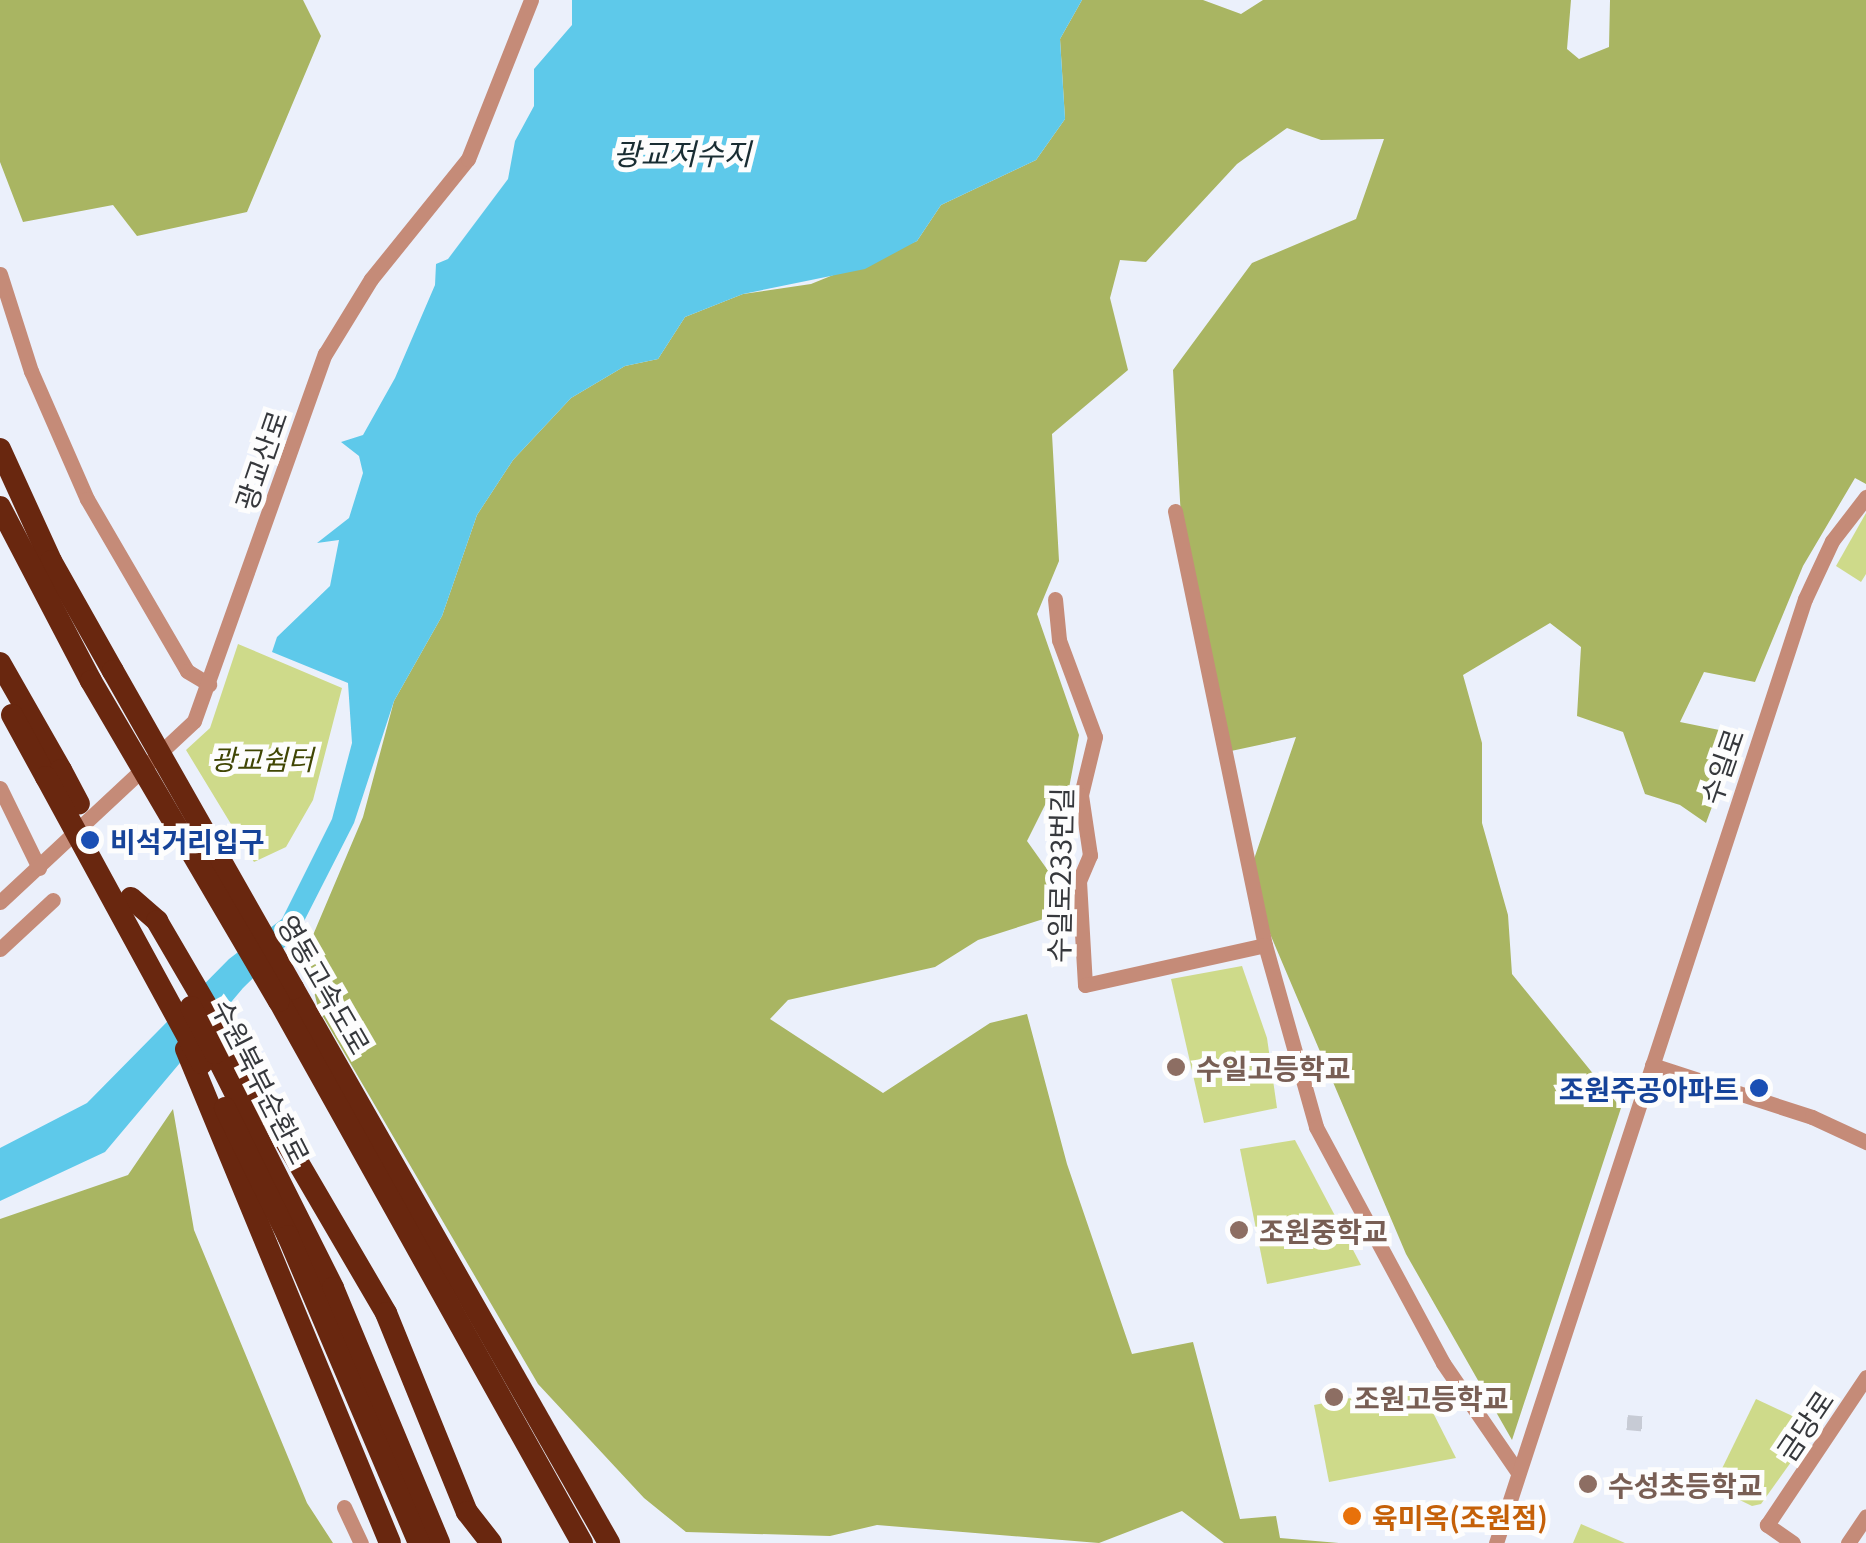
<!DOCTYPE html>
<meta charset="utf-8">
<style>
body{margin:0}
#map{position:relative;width:1866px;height:1543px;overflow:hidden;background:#ebf0fb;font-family:Georgia,"Noto Sans KR",serif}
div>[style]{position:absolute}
.green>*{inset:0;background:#ceda8a}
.forest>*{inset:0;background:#a9b562}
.water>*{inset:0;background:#5ec9ea}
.minor-tunnel>*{height:15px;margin-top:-7.5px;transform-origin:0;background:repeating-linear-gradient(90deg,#c7cbd5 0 15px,transparent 0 23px)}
.minor>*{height:15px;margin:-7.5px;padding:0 7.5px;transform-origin:7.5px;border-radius:7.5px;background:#c58b78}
.highway>*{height:22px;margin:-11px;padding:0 11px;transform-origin:11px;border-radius:11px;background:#69270f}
.highway-bridge>*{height:22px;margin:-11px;padding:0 11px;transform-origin:11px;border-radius:11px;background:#69270f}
.dots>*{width:28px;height:28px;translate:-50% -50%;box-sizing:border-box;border:5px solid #fdfdfd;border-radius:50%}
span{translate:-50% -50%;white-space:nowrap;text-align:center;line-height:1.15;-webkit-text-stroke:10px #fdfdfd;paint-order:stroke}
.street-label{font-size:28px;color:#36383c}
.park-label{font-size:28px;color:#404604;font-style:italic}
.transit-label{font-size:28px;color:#164399;font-weight:700}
.left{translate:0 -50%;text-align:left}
.right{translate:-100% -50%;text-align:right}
.education-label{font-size:28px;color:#785e54;font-weight:700}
.food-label{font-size:28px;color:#c56008;font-weight:700}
.water-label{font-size:30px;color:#192d33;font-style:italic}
</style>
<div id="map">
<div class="green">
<div style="clip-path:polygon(1866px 513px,1866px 574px,1861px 582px,1836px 566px)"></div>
<div style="clip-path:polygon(238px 644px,342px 688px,313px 800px,286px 847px,254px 862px,186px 750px,210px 728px)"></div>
<div style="clip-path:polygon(1242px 966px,1267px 1038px,1277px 1108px,1204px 1123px,1171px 979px)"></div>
<div style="clip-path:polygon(1295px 1140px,1361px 1265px,1267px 1284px,1240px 1149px)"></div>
<div style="clip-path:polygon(1419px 1385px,1456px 1458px,1329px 1482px,1314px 1405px)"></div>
<div style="clip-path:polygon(1756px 1399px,1816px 1427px,1761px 1504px,1752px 1506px,1713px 1487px)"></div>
<div style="clip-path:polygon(1581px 1524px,1625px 1543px,1573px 1543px)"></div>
</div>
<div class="forest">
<div style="clip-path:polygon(0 0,303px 0,321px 36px,247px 212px,137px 236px,113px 205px,23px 222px,0 162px)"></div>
<div style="clip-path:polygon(1082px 0,1203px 0,1241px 14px,1263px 0,1571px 0,1567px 49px,1579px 59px,1609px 47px,1610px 0,1866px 0,1866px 484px,1855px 478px,1803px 566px,1755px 682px,1704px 672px,1680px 722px,1739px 734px,1706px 823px,1680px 805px,1645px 794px,1623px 732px,1577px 716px,1581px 647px,1550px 623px,1463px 675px,1482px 743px,1482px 823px,1508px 915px,1512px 974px,1621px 1108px,1512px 1440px,1406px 1254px,1268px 929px,1254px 859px,1296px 737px,1231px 751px,1181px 519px,1173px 370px,1252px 263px,1356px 219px,1384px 139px,1321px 140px,1287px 128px,1237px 164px,1146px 262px,1120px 260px,1110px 298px,1128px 370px,1052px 434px,1059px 561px,1037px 614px,1079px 735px,1069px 788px,1047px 801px,1027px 841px,1049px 872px,1059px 914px,978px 940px,935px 967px,788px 1000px,770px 1019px,883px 1093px,990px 1023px,1027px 1014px,1067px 1164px,1132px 1354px,1193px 1342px,1240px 1519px,1276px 1516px,1280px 1538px,1339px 1543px,1224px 1543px,1182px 1511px,1099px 1543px,877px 1525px,830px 1536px,686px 1532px,644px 1498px,538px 1384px,318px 1008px,305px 954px,363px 817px,394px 701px,442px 616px,477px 515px,513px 460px,571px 398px,625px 366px,658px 359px,685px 317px,743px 294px,811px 284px,917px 241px,941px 205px,1036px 160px,1065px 119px,1060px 39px)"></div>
<div style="clip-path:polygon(173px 1109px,194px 1230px,307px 1503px,333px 1543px,0 1543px,0 1219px,128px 1175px)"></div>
</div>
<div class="water">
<div style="clip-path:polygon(572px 0,1082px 0,1060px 39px,1065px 119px,1036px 160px,941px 205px,917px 241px,865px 269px,743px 294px,685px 317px,658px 359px,625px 366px,571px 398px,513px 460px,477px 515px,442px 616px,394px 701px,354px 823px,297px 935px,243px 988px,105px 1152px,0 1201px,0 1148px,87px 1103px,229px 959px,282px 919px,332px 819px,352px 743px,348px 683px,272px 652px,277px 637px,330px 586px,339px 540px,317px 543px,349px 518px,363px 473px,359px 456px,341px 442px,363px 435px,395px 378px,435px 285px,436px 264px,448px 259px,508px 179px,515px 141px,534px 106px,534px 69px,572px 25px)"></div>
</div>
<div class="minor-tunnel">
<div style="left:1627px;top:1422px;width:22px;rotate:5deg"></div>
</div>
<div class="minor">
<div style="left:0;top:274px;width:102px;rotate:72.3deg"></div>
<div style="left:31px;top:371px;width:140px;rotate:66.4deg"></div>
<div style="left:87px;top:499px;width:199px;rotate:59.8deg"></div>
<div style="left:187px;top:671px;width:26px;rotate:31deg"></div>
<div style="left:1175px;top:511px;width:443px;rotate:78.3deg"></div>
<div style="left:1055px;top:599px;width:41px;rotate:84.4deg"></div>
<div style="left:1059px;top:640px;width:103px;rotate:69.6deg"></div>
<div style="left:1095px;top:737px;width:60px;rotate:103.6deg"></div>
<div style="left:1081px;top:795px;width:61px;rotate:81.5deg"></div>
<div style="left:1090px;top:855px;width:28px;rotate:113deg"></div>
<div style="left:1079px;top:881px;width:104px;rotate:86.7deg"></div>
<div style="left:1085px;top:985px;width:184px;rotate:-12.5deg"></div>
<div style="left:1265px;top:945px;width:189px;rotate:74.3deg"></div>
<div style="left:1316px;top:1127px;width:268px;rotate:61.7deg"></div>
<div style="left:1443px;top:1363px;width:131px;rotate:55.6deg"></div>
<div style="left:0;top:788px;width:89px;rotate:64deg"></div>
<div style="left:0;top:902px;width:265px;rotate:-43deg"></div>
<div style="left:194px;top:721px;width:390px;rotate:-70.4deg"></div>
<div style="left:325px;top:354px;width:88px;rotate:-58.5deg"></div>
<div style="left:371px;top:279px;width:154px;rotate:-51.1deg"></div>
<div style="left:468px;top:159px;width:171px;rotate:-68.4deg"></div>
<div style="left:0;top:949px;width:72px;rotate:-42.8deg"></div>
<div style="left:1652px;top:1065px;width:168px;rotate:18deg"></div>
<div style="left:1812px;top:1117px;width:60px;rotate:24.8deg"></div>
<div style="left:344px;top:1507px;width:40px;rotate:65deg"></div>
<div style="left:1496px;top:1543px;width:993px;rotate:-71.88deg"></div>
<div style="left:1805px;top:599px;width:64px;rotate:-65deg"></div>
<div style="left:1832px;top:541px;width:56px;rotate:-52.3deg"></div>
<div style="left:1793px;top:1543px;width:32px;rotate:-145deg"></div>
<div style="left:1767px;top:1525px;width:178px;rotate:-56.2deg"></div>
<div style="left:1848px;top:1543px;width:32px;rotate:-56deg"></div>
</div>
<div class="highway">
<div style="left:0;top:449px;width:123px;rotate:65.5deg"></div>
<div style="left:51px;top:561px;width:126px;rotate:60.6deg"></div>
<div style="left:0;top:507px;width:196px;rotate:62.4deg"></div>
<div style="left:0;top:663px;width:123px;rotate:60.3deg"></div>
<div style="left:12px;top:715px;width:71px;rotate:61.3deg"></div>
<div style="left:131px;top:898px;width:35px;rotate:41deg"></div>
<div style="left:157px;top:921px;width:454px;rotate:59.7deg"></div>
<div style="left:386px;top:1313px;width:215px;rotate:67.9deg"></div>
<div style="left:467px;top:1512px;width:39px;rotate:52deg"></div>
<div style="left:293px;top:988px;width:639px;rotate:60.34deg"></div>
<div style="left:279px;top:1001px;width:621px;rotate:60.79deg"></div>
<div style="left:186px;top:1049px;width:534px;rotate:67.56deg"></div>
<div style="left:215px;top:1053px;width:263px;rotate:63.3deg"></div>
<div style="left:333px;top:1288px;width:276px;rotate:67.4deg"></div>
<div style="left:225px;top:1108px;width:143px;rotate:63.8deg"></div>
<div style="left:288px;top:1236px;width:334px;rotate:66.9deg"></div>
</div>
<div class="highway-bridge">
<div style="left:113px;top:671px;width:365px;rotate:60.4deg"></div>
<div style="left:91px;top:681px;width:371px;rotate:59.6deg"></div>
<div style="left:61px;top:770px;width:38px;rotate:62deg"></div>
<div style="left:46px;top:777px;width:326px;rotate:61.4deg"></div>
<div style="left:191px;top:1007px;width:52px;rotate:62.4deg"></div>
</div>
<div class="dots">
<div style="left:90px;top:840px;background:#1a4fb4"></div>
<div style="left:1176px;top:1067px;background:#8d6e63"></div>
<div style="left:1759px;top:1088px;background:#1a4fb4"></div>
<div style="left:1239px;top:1230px;background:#8d6e63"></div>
<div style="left:1334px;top:1397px;background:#8d6e63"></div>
<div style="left:1588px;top:1484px;background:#8d6e63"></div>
<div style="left:1352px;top:1516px;background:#e8710a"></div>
</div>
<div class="street-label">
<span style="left:260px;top:460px;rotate:-71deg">광교산로</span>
<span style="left:1721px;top:766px;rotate:-71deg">수일로</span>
<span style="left:1059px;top:875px;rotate:-89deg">수일로233번길</span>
<span style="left:325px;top:984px;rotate:60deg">영동고속도로</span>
<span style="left:262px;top:1081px;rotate:63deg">수원북부순환로</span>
<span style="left:1804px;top:1425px;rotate:-56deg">금당로</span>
</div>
<div class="park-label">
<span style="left:262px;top:758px">광교쉼터</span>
</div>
<div class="transit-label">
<span class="left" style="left:110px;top:840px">비석거리입구</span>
<span class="right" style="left:1739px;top:1088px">조원주공아파트</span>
</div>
<div class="education-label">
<span class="left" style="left:1196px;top:1067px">수일고등학교</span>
<span class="left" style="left:1259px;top:1230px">조원중학교</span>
<span class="left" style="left:1354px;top:1397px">조원고등학교</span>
<span class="left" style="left:1608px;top:1484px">수성초등학교</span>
</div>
<div class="food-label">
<span class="left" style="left:1372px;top:1516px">육미옥(조원점)</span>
</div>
<div class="water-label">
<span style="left:682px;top:152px">광교저수지</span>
</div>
</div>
